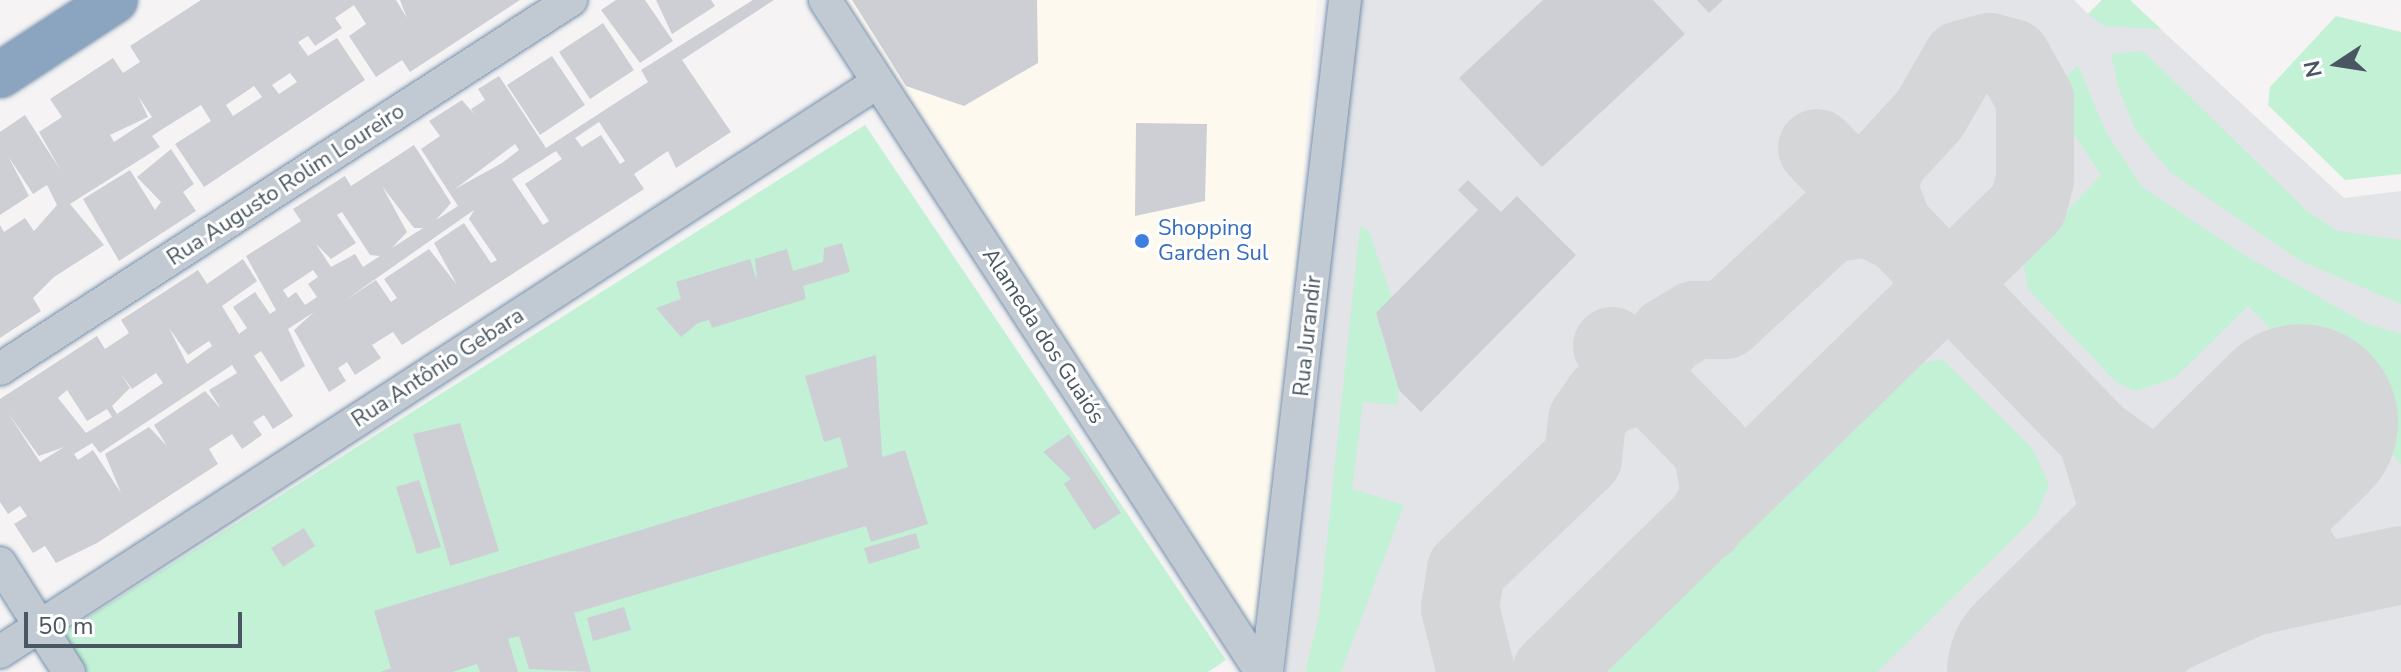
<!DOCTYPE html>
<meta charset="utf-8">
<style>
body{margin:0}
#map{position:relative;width:2401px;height:672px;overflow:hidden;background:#f5f3f3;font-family:"Nunito Sans",sans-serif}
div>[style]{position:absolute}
.commercial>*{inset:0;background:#fdf9ef}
.airport>*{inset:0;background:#e2e4e7}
.green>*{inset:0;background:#c3f1d5}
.taxiway>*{height:78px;margin:-39px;padding:0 39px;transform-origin:39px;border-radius:39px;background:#d5d6d8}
.runway>*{height:196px;margin:-98px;padding:0 98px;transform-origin:98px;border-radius:98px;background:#d5d6d8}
.building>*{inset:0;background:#cdcfd5}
.roads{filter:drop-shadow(0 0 2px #7690ad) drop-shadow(0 0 2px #7690ad)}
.minor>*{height:32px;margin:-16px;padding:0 16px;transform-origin:16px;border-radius:16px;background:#c1cad2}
.highway>*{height:44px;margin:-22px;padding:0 22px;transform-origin:22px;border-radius:22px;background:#8ba5c1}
.dots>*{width:22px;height:22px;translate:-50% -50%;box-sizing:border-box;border:4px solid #fff;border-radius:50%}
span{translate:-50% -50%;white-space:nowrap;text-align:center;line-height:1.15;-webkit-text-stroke:6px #fff;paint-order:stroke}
.street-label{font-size:22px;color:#4a5661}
.shop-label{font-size:22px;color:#366cbe}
.left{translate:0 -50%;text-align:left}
.north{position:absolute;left:2297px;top:24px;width:80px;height:80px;-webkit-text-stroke:6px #fff;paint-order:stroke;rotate:258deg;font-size:22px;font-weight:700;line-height:32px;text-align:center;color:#4a5661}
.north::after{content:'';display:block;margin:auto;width:28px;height:36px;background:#4a5661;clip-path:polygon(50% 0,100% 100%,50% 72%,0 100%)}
.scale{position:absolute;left:24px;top:612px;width:218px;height:36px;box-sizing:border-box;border:4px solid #4a5661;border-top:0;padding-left:10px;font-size:24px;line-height:28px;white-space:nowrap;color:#4a5661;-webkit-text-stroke:6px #fff;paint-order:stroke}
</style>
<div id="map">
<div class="commercial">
<div style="clip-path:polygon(836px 0,1317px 0,1266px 646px,1073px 377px)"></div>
</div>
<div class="airport">
<div style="clip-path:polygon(1358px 0,2074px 0,2088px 14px,2102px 0,2129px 0,2344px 198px,2401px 191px,2401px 672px,1285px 672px)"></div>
</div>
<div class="green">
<div style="clip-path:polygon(2102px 0,2130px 0,2161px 29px,2104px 26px,2088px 14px)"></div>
<div style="clip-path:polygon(2336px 16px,2401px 32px,2401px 174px,2345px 180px,2268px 105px,2270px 87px)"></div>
<div style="clip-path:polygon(2143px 51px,2307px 211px,2338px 231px,2401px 240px,2401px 304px,2301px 261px,2170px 172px,2135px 129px,2118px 87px,2111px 54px)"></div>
<div style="clip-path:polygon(2078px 65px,2105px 130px,2142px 187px,2246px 256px,2365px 323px,2401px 334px,2401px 464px,2359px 419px,2381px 392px,2326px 337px,2304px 363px,2248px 306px,2175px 378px,2135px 391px,2116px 382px,2028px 289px,2024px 266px,2034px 247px,2101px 175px,2066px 122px,2059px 84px)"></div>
<div style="clip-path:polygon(865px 125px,1226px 660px,1208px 672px,84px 672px,60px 635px)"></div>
<div style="clip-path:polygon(1360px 226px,1369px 231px,1392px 298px,1376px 314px,1399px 390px,1397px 405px,1363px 402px,1352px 489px,1404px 505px,1341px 672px,1305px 672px,1319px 616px)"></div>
<div style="clip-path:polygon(1942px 359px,2033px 449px,2049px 485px,2035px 517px,1877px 672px,1590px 672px,1901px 369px)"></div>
</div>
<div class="taxiway">
<div style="left:1817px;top:148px;width:402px;rotate:45.9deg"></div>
<div style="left:1612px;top:346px;width:144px;rotate:45.8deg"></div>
<div style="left:1712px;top:449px;width:46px;rotate:79.9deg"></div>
<div style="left:1720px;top:494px;width:33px;rotate:117deg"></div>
<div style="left:2159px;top:560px;width:141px;rotate:-2.4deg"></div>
<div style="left:2081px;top:637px;width:85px;rotate:-62.8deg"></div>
<div style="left:2120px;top:561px;width:34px;rotate:-83deg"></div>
<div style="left:2124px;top:527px;width:94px;rotate:-106.7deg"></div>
<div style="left:2097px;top:437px;width:82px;rotate:35.6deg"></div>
<div style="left:2164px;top:485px;width:54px;rotate:24.2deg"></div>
<div style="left:1476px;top:672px;width:66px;rotate:-104deg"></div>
<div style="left:1460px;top:608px;width:38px;rotate:-81deg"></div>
<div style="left:1466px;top:570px;width:162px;rotate:-43.7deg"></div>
<div style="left:1583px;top:458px;width:38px;rotate:-84deg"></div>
<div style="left:1587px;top:420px;width:28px;rotate:-55deg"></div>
<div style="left:1603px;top:397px;width:47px;rotate:-17.3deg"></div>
<div style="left:1648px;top:383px;width:29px;rotate:-78deg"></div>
<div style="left:1654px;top:355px;width:24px;rotate:-54deg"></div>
<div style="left:1668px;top:336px;width:31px;rotate:-31deg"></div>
<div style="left:1695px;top:320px;width:30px"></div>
<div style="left:1725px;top:320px;width:142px;rotate:-42.7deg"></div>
<div style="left:1829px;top:224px;width:39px;rotate:-9deg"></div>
<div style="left:1868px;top:218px;width:30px;rotate:26deg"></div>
<div style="left:1551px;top:672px;width:667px;rotate:-44.33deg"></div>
<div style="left:2028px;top:206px;width:28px;rotate:-75deg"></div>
<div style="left:2035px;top:179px;width:80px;rotate:-90deg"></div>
<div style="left:2035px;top:99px;width:47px;rotate:-119.3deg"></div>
<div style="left:2012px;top:58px;width:23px;rotate:-165deg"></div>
<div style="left:1990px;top:52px;width:30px;rotate:165deg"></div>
<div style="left:1961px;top:60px;width:62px;rotate:119.9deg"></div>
<div style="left:1930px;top:114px;width:62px;rotate:132.4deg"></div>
<div style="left:1888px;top:160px;width:28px;rotate:111deg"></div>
<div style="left:1878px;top:186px;width:48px;rotate:69.3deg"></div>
<div style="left:2086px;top:672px;width:182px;rotate:-24.3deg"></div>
<div style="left:2252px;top:597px;width:152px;rotate:-12.1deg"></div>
</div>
<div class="runway">
<div style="left:2045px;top:672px;width:357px;rotate:-44.4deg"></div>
</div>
<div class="building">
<div style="clip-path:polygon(evenodd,201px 0,396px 0,407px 18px,400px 0,520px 0,410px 72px,402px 60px,376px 77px,349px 36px,366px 24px,354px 5px,335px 18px,342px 28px,315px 46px,308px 36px,298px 42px,308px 56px,337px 38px,365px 80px,204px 187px,175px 144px,211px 121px,201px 105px,161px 130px,152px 136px,160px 147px,70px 204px,104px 245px,54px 277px,33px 298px,41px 311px,0 338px,0 225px,4px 232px,25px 218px,34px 231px,57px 205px,47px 185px,33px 194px,8px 156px,29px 196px,0 215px,0 132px,25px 115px,61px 171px,39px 132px,62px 117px,50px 99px,113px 58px,123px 73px,140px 62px,130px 46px,201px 0,290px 73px,297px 82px,279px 94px,272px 85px,290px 73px,201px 0,254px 86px,262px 97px,233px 116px,226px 105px,254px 86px,201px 0,138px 96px,152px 117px,114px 142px,110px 135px,148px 117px,138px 96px)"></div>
<div style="clip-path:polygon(616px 0,645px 0,673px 41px,640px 63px,601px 10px)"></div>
<div style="clip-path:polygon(656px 0,711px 0,715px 6px,672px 34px)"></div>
<div style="clip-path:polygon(evenodd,753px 0,774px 0,682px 60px,731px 132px,676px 168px,668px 151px,634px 174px,644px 189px,402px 345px,393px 332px,372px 345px,381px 358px,355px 375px,347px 362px,338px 368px,346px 381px,329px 392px,294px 330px,314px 312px,288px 329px,305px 366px,281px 382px,261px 351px,254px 356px,293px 416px,273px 429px,264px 415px,253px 422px,262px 435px,242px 449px,232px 434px,209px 449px,218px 464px,97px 543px,56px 563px,45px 546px,33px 553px,14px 524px,27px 516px,20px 506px,8px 514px,0 502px,0 399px,97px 336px,105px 349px,129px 333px,121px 320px,198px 270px,207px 284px,243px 259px,257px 281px,222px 306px,239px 334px,247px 328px,233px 307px,255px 292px,270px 314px,276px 310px,246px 256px,301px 221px,293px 209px,345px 176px,351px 186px,414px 145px,451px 203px,436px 220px,458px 206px,421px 149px,440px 136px,429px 121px,462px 100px,474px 114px,471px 109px,485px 100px,478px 89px,499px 76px,546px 148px,648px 82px,641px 70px,753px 0,599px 122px,625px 161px,620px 164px,601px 135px,582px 147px,575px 138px,599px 122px,753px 0,515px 144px,519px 150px,502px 163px,455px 189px,515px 144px,753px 0,556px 151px,562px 159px,525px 184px,549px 221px,543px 225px,512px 179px,556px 151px,753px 0,382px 186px,414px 228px,423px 228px,392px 248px,407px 232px,382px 186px,753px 0,474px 210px,469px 219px,497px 260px,491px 263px,464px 223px,434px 243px,457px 285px,429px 249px,384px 279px,397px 298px,391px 302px,376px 280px,344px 301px,474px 210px,753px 0,342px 212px,370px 255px,380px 256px,363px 267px,355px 254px,331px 267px,316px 244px,331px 259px,356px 243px,337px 215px,342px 212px,753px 0,313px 270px,318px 277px,308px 284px,317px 297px,305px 305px,296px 292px,288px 298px,283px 290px,313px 270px,753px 0,169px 328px,188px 355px,209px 341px,212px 346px,187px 364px,169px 328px,753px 0,232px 365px,237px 373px,209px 390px,221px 409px,205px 391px,154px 425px,167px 446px,149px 427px,105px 454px,121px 493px,93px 450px,78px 460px,74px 454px,92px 443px,100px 453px,232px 365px,753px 0,156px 373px,163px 383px,117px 414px,112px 406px,130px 388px,121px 374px,132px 389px,156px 373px,753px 0,67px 390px,87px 421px,107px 409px,112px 417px,86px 433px,58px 398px,67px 390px,753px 0,8px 413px,39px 456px,64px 447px,40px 462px,8px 413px)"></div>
<div style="clip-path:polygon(852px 0,1037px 0,1038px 63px,964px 106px,906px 86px)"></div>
<div style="clip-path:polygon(1543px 0,1653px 0,1685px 34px,1542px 167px,1459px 78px)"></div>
<div style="clip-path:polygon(1697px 0,1723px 0,1709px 13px)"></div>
<div style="clip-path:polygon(603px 23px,634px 70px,590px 99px,559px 52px)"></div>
<div style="clip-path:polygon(552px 56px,585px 105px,540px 135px,507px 85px)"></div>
<div style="clip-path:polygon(1136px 123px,1207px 124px,1205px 201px,1135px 216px)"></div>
<div style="clip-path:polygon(171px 149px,194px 184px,183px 192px,196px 211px,119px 261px,83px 199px,130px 170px,155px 210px,161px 202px,137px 177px)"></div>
<div style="clip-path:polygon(1468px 180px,1501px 212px,1517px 196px,1576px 255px,1421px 412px,1399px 390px,1376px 313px,1478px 210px,1458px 190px)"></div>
<div style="clip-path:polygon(842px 243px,850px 272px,803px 286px,806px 299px,712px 328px,709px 320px,698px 323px,681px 337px,656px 308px,681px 299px,676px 282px,750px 259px,757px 281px,755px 259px,787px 249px,793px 271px,823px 262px,824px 248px)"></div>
<div style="clip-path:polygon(876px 355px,882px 457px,905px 450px,928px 524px,871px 542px,866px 526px,574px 613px,591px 672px,529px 669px,519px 636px,508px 639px,518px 672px,480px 672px,477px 664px,452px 672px,380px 672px,391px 668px,374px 611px,848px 467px,840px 437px,824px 442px,805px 376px)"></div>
<div style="clip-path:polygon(460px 423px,499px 551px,450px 566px,413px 434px)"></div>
<div style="clip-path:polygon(1069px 434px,1121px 513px,1094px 530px,1064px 484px,1071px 479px,1043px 452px)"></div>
<div style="clip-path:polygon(419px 480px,441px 547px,417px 554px,396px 487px)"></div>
<div style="clip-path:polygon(304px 528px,315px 546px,283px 567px,271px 548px)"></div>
<div style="clip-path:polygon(916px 533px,920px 548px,869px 564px,864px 548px)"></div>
<div style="clip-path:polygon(624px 607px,631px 630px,593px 641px,587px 618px)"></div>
</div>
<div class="roads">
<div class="minor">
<div style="left:825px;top:0;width:801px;rotate:57.02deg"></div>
<div style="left:0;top:369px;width:680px;rotate:-32.87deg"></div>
<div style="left:0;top:563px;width:129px;rotate:57.7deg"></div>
<div style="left:0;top:652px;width:1045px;rotate:-32.98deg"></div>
<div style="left:1267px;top:672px;width:677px;rotate:-83.38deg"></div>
</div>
<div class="highway">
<div style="left:0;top:75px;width:137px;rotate:-33.1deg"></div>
</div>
</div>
<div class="dots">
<div style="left:1142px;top:241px;background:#3f7fe0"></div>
</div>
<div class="street-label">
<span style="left:286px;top:185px;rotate:-33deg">Rua Augusto Rolim Loureiro</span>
<span style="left:1043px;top:336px;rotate:57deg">Alameda dos Guaiós</span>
<span style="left:1308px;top:336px;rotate:-84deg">Rua Jurandir</span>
<span style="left:438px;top:368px;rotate:-33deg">Rua Antônio Gebara</span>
</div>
<div class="shop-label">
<span class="left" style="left:1158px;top:241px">Shopping<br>Garden Sul</span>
</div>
<div class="north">N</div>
<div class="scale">50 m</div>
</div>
